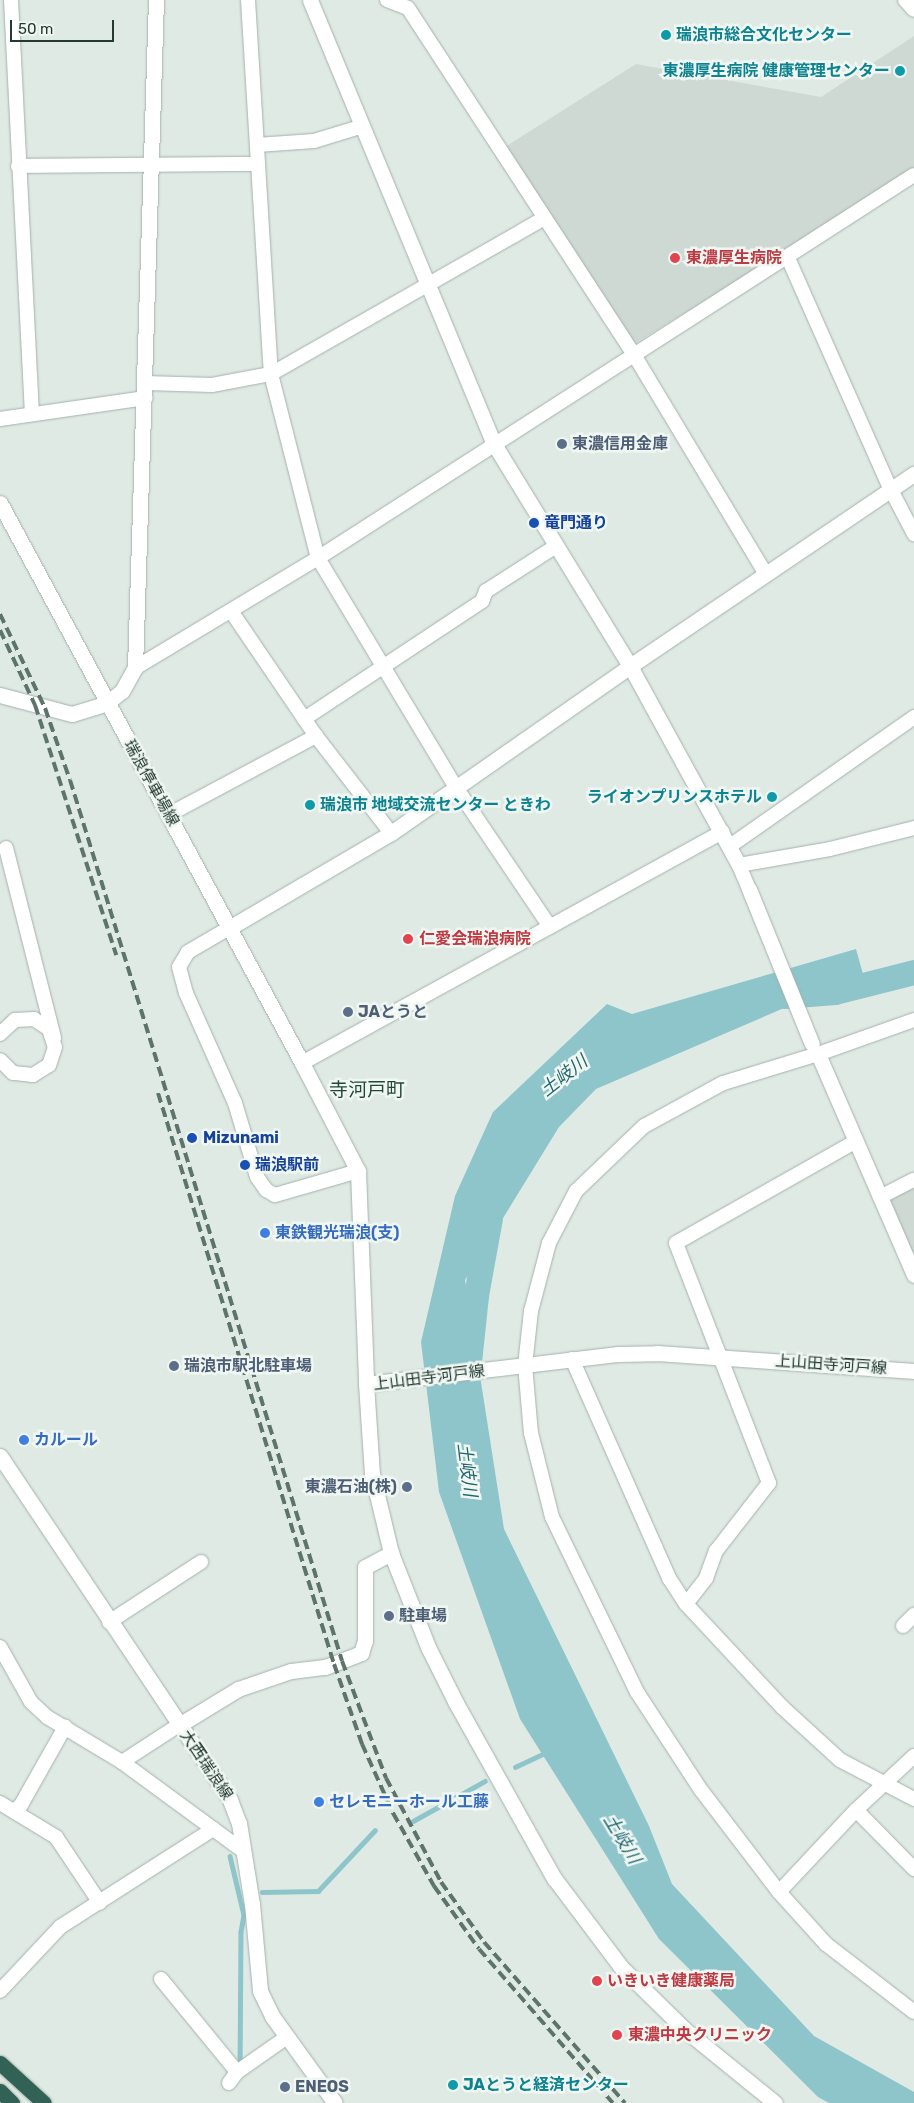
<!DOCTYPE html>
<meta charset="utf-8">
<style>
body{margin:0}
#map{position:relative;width:914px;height:2103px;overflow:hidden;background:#e0eae5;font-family:Rubik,"Noto Sans JP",sans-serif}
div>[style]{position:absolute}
.built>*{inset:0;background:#cfd9d4}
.water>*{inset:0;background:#8dc5cb}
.stream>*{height:4.5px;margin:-2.25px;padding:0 2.25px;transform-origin:2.25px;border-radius:2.25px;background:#8dc5cb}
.river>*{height:25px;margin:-12.5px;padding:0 12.5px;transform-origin:12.5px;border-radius:12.5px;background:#8dc5cb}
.roads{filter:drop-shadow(0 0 1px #a4b1ab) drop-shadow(0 0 1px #a4b1ab)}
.minor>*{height:14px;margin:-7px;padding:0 7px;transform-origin:7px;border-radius:7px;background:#fff}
.tertiary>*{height:15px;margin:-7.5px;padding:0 7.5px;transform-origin:7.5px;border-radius:7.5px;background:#fff}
.secondary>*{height:15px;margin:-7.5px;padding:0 7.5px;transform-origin:7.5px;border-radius:7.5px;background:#fff}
.motorway>*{height:15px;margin:-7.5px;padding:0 7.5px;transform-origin:7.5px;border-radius:7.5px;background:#316255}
.rail>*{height:4px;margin-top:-2px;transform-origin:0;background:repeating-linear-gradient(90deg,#5d746d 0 10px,transparent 0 15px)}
.dots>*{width:14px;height:14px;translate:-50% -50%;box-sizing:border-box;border:2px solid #f0f7f3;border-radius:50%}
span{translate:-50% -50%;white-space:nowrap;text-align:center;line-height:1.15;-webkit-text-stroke:5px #f0f7f3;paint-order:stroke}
.culture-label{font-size:16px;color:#0d838f;font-weight:700}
.left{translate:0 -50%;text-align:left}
.right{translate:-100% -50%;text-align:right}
.health-label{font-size:16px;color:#be3a42;font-weight:700}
.service-label{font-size:16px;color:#4e5e75;font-weight:700}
.transit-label{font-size:16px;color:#164399;font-weight:700}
.street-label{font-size:16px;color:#233931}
.shop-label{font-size:16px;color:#366cbe;font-weight:700}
.water-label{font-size:18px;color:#22676f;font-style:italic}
.quarter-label{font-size:19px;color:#20493c}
.scale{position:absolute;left:10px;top:20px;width:104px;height:22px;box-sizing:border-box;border:2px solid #233931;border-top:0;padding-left:6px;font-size:15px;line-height:18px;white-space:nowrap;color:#233931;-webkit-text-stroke:4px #f0f7f3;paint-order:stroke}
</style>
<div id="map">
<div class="built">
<div style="clip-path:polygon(914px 36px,914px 172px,634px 344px,500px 150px,636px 64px,821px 97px)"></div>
<div style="clip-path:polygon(914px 1180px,914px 1275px,880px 1197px)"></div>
</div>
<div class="water">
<div style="clip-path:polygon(856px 949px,863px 974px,596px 1089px,559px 1127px,465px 1280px,504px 1529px,649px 1826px,672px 1884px,814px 2036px,914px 2092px,914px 2103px,829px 2103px,818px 2097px,659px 1939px,520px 1719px,439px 1492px,421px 1342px,455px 1196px,493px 1112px,607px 1004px,632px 1014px)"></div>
</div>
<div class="stream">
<div style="left:515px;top:1767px;width:33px;rotate:-25deg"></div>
<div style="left:413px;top:1821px;width:82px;rotate:-29.1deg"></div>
<div style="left:230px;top:1856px;width:61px;rotate:76.7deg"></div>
<div style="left:244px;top:1915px;width:17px;rotate:100deg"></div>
<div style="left:241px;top:1932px;width:128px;rotate:90.4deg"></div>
<div style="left:262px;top:1892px;width:56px;rotate:-1deg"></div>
<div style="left:318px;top:1891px;width:83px;rotate:-46.9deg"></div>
</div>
<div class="river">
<div style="left:784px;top:996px;width:51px;rotate:-4.5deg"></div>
<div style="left:835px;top:992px;width:81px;rotate:-14.2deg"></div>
<div style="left:469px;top:1362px;width:67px;rotate:-84deg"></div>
<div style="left:476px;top:1295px;width:78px;rotate:-79.7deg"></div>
</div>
<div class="roads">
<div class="minor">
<div style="left:11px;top:0;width:414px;rotate:87.1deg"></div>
<div style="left:248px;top:0;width:375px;rotate:86.5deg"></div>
<div style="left:271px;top:374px;width:190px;rotate:75.7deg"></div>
<div style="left:318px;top:558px;width:270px;rotate:59deg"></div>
<div style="left:457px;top:789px;width:166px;rotate:56deg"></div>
<div style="left:387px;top:0;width:22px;rotate:21deg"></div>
<div style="left:408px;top:8px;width:412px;rotate:56.9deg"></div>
<div style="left:633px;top:353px;width:258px;rotate:59deg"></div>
<div style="left:905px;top:0;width:13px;rotate:48deg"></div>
<div style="left:257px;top:145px;width:57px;rotate:-4deg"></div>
<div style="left:314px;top:141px;width:51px;rotate:-17deg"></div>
<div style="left:18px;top:166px;width:240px;rotate:-0.5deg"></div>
<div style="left:788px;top:258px;width:254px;rotate:66.1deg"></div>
<div style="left:891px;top:490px;width:50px;rotate:62.4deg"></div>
<div style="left:145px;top:383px;width:67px;rotate:1.7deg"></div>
<div style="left:212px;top:385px;width:60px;rotate:-10.6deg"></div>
<div style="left:271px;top:374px;width:315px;rotate:-29.7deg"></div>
<div style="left:0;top:419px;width:147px;rotate:-8.2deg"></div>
<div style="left:231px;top:611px;width:151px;rotate:55.8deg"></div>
<div style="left:316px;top:736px;width:123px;rotate:52.3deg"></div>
<div style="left:135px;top:668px;width:214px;rotate:-31deg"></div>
<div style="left:318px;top:558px;width:708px;rotate:-32.73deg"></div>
<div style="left:304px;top:719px;width:214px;rotate:-33.5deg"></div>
<div style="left:482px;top:601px;width:11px;rotate:-68deg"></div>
<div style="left:486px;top:591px;width:83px;rotate:-32.7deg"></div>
<div style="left:168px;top:815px;width:168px;rotate:-28.1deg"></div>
<div style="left:730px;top:846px;width:225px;rotate:-35deg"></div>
<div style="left:6px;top:848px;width:196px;rotate:75.8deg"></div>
<div style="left:749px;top:889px;width:26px;rotate:-113deg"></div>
<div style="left:739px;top:865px;width:92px;rotate:-10deg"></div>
<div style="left:830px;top:849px;width:87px;rotate:-14deg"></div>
<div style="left:229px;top:928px;width:48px;rotate:149.7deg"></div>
<div style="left:188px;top:952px;width:17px;rotate:121deg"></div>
<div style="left:179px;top:967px;width:27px;rotate:75deg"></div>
<div style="left:186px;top:993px;width:120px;rotate:66deg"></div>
<div style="left:235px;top:1103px;width:77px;rotate:73.4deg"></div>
<div style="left:257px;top:1177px;width:16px;rotate:55deg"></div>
<div style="left:266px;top:1190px;width:10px;rotate:29deg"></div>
<div style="left:275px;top:1195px;width:86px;rotate:-16.1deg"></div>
<div style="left:914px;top:1020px;width:102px;rotate:160.5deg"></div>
<div style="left:818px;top:1054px;width:99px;rotate:163deg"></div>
<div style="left:723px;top:1083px;width:90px;rotate:151.4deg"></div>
<div style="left:644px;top:1126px;width:94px;rotate:136.3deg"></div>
<div style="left:576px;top:1191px;width:59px;rotate:117.4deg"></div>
<div style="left:549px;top:1243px;width:70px;rotate:104.8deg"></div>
<div style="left:531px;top:1311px;width:54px;rotate:96.3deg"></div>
<div style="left:525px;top:1365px;width:68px;rotate:85deg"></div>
<div style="left:531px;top:1433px;width:87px;rotate:76deg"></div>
<div style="left:552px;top:1517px;width:195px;rotate:64.1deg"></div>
<div style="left:637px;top:1692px;width:117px;rotate:56.9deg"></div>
<div style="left:701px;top:1790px;width:128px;rotate:52.6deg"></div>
<div style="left:779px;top:1892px;width:70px;rotate:47.9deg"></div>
<div style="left:826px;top:1944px;width:111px;rotate:37.7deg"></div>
<div style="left:0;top:1034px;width:21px;rotate:-43deg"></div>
<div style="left:15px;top:1020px;width:19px;rotate:-3deg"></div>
<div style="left:34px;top:1019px;width:18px;rotate:34deg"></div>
<div style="left:49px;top:1029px;width:19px;rotate:72deg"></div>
<div style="left:55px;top:1047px;width:19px;rotate:108deg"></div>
<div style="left:49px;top:1065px;width:19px;rotate:148deg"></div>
<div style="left:33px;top:1075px;width:20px;rotate:-174deg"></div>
<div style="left:13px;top:1073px;width:18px;rotate:-135deg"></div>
<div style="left:302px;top:1063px;width:480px;rotate:-28.8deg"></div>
<div style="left:880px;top:1197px;width:38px;rotate:-27deg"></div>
<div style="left:572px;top:1359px;width:240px;rotate:66.1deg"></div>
<div style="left:669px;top:1578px;width:31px;rotate:57deg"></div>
<div style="left:686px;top:1604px;width:141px;rotate:47deg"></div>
<div style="left:782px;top:1707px;width:79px;rotate:42.4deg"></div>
<div style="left:840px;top:1760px;width:84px;rotate:27.8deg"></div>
<div style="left:686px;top:1604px;width:33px;rotate:-52deg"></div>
<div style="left:706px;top:1578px;width:29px;rotate:-70deg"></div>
<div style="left:716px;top:1551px;width:86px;rotate:-52.1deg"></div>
<div style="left:769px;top:1483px;width:257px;rotate:-111.2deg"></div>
<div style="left:676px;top:1243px;width:207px;rotate:-29.5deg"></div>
<div style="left:109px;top:1622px;width:110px;rotate:-33.1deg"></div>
<div style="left:903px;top:1626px;width:16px;rotate:-45deg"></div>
<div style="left:0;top:1647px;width:63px;rotate:60.6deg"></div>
<div style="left:31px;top:1702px;width:22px;rotate:43deg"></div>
<div style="left:47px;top:1717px;width:87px;rotate:31deg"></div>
<div style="left:122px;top:1762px;width:149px;rotate:36.3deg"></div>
<div style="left:122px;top:1762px;width:68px;rotate:-33deg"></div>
<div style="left:0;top:1803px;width:66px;rotate:31.3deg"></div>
<div style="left:56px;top:1837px;width:79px;rotate:56.3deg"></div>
<div style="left:15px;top:1810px;width:8px;rotate:-40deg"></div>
<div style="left:21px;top:1805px;width:90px;rotate:-60.6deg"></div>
<div style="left:856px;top:1810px;width:83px;rotate:45.5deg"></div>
<div style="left:779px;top:1892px;width:112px;rotate:-46.8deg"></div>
<div style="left:856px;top:1810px;width:79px;rotate:-43deg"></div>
<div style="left:161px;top:1979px;width:120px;rotate:50.7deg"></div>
<div style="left:0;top:1991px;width:88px;rotate:-46.8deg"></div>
<div style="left:60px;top:1927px;width:182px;rotate:-32.6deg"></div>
<div style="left:229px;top:2083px;width:14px;rotate:-54deg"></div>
<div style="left:237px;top:2072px;width:61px;rotate:-35deg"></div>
</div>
<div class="tertiary">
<div style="left:310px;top:0;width:481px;rotate:67.5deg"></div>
<div style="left:494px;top:444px;width:260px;rotate:58.5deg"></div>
<div style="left:630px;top:666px;width:227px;rotate:61.3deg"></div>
<div style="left:0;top:695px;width:74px;rotate:14.8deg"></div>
<div style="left:72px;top:714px;width:37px;rotate:-17deg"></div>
<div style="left:107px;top:703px;width:19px;rotate:-39deg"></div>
<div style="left:122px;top:691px;width:26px;rotate:-61deg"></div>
<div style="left:135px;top:668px;width:668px;rotate:-88.2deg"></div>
<div style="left:749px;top:889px;width:167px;rotate:67.9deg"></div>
<div style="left:229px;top:928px;width:188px;rotate:-30.4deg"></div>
<div style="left:391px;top:833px;width:292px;rotate:-34.9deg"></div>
<div style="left:630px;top:666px;width:343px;rotate:-34.1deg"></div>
<div style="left:0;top:1032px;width:1px;rotate:-45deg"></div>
<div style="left:818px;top:1054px;width:241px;rotate:66.5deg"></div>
<div style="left:302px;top:1063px;width:122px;rotate:62.6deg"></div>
<div style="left:358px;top:1171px;width:213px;rotate:87.8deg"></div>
<div style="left:391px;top:1553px;width:101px;rotate:68.5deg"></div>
<div style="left:428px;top:1647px;width:63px;rotate:63.4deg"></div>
<div style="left:456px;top:1703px;width:201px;rotate:60.8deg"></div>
<div style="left:554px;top:1878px;width:111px;rotate:53deg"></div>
<div style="left:621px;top:1967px;width:88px;rotate:44.5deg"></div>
<div style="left:684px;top:2029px;width:117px;rotate:39.1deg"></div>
</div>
<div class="secondary">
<div style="left:0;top:503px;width:636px;rotate:61.66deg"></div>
<div style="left:0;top:1456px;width:414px;rotate:56.2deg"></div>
<div style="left:230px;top:1800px;width:25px;rotate:69deg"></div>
<div style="left:239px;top:1823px;width:82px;rotate:80.9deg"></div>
<div style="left:252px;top:1904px;width:87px;rotate:84.7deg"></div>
<div style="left:260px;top:1991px;width:28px;rotate:64deg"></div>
<div style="left:272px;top:2016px;width:107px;rotate:54.1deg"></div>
<div style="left:179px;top:1725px;width:69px;rotate:-31.4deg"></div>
<div style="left:238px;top:1689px;width:56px;rotate:-18.8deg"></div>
<div style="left:291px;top:1671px;width:34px;rotate:-7deg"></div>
<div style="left:325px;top:1667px;width:39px;rotate:-21deg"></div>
<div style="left:361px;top:1653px;width:13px;rotate:-72deg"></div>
<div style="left:365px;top:1641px;width:74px;rotate:-90deg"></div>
<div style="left:365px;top:1567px;width:30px;rotate:-28deg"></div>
<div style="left:391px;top:1553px;width:81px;rotate:-103.5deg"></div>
<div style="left:372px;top:1474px;width:90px;rotate:-93.8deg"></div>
<div style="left:366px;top:1384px;width:254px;rotate:-6.8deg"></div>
<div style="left:618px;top:1354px;width:39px;rotate:-1deg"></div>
<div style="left:657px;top:1353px;width:258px;rotate:4deg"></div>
</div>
<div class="motorway">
<div style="left:0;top:2063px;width:59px;rotate:42.3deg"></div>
<div style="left:0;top:2091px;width:17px;rotate:45deg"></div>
</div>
</div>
<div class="rail">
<div style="left:0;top:614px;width:104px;rotate:64.4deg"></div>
<div style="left:45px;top:708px;width:76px;rotate:70.9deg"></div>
<div style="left:70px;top:780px;width:922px;rotate:72.84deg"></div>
<div style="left:342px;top:1661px;width:125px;rotate:69.4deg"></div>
<div style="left:386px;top:1778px;width:118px;rotate:62.1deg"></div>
<div style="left:441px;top:1882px;width:74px;rotate:54.4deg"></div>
<div style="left:484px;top:1942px;width:214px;rotate:48.8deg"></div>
<div style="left:0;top:630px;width:83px;rotate:65deg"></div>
<div style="left:35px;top:705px;width:263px;rotate:72deg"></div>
<div style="left:158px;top:1093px;width:598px;rotate:72.87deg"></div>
<div style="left:334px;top:1664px;width:85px;rotate:70.7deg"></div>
<div style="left:362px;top:1744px;width:76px;rotate:65.8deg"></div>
<div style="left:393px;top:1813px;width:84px;rotate:60.7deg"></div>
<div style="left:434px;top:1886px;width:77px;rotate:54.5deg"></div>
<div style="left:479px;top:1949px;width:204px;rotate:49deg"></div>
</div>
<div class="dots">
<div style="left:666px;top:35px;background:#0f9aa8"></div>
<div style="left:900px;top:71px;background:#0f9aa8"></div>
<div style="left:675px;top:258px;background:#e0444e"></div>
<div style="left:562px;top:444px;background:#5c6f8a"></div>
<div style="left:534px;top:523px;background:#1a4fb4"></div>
<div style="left:772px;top:797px;background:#0f9aa8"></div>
<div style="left:310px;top:805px;background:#0f9aa8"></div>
<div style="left:408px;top:939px;background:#e0444e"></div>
<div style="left:348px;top:1012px;background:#5c6f8a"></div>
<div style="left:192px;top:1138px;background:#1a4fb4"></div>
<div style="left:245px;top:1165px;background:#1a4fb4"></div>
<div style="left:265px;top:1233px;background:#3f7fe0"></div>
<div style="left:174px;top:1366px;background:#5c6f8a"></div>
<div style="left:24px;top:1440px;background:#3f7fe0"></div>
<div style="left:407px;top:1487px;background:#5c6f8a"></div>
<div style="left:389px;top:1616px;background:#5c6f8a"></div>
<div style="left:319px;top:1802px;background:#3f7fe0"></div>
<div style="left:597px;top:1981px;background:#e0444e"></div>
<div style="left:617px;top:2035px;background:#e0444e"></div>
<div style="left:453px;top:2085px;background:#0f9aa8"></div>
<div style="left:285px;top:2087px;background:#5c6f8a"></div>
</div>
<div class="culture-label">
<span class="left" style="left:676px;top:35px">瑞浪市総合文化センター</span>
<span class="right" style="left:890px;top:71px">東濃厚生病院 健康管理センター</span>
<span class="right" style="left:762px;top:797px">ライオンプリンスホテル</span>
<span class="left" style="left:320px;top:805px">瑞浪市 地域交流センター ときわ</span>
<span class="left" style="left:463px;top:2085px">JAとうと経済センター</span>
</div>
<div class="health-label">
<span class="left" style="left:686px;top:258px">東濃厚生病院</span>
<span class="left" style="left:419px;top:939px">仁愛会瑞浪病院</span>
<span class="left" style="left:607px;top:1981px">いきいき健康薬局</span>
<span class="left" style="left:628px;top:2035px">東濃中央クリニック</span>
</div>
<div class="service-label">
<span class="left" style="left:572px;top:444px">東濃信用金庫</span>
<span class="left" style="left:358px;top:1012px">JAとうと</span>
<span class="left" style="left:184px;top:1366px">瑞浪市駅北駐車場</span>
<span class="right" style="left:397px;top:1487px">東濃石油(株)</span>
<span class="left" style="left:399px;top:1616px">駐車場</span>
<span class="left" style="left:295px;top:2087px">ENEOS</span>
</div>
<div class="transit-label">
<span class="left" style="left:544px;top:523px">竜門通り</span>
<span class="left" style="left:203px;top:1138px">Mizunami</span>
<span class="left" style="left:255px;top:1165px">瑞浪駅前</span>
</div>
<div class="street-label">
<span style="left:151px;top:783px;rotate:61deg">瑞浪停車場線</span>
<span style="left:831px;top:1365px;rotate:4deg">上山田寺河戸線</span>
<span style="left:429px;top:1378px;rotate:-7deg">上山田寺河戸線</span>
<span style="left:206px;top:1765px;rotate:56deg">大西瑞浪線</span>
</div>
<div class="shop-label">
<span class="left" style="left:275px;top:1233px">東鉄観光瑞浪(支)</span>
<span class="left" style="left:34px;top:1440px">カルール</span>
<span class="left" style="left:329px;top:1802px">セレモニーホール工藤</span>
</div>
<div class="water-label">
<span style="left:564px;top:1076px;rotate:-38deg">土岐川</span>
<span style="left:467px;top:1470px;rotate:83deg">土岐川</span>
<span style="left:622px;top:1839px;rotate:59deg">土岐川</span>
</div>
<div class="quarter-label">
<span style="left:367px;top:1090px">寺河戸町</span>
</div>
<div class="scale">50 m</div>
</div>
